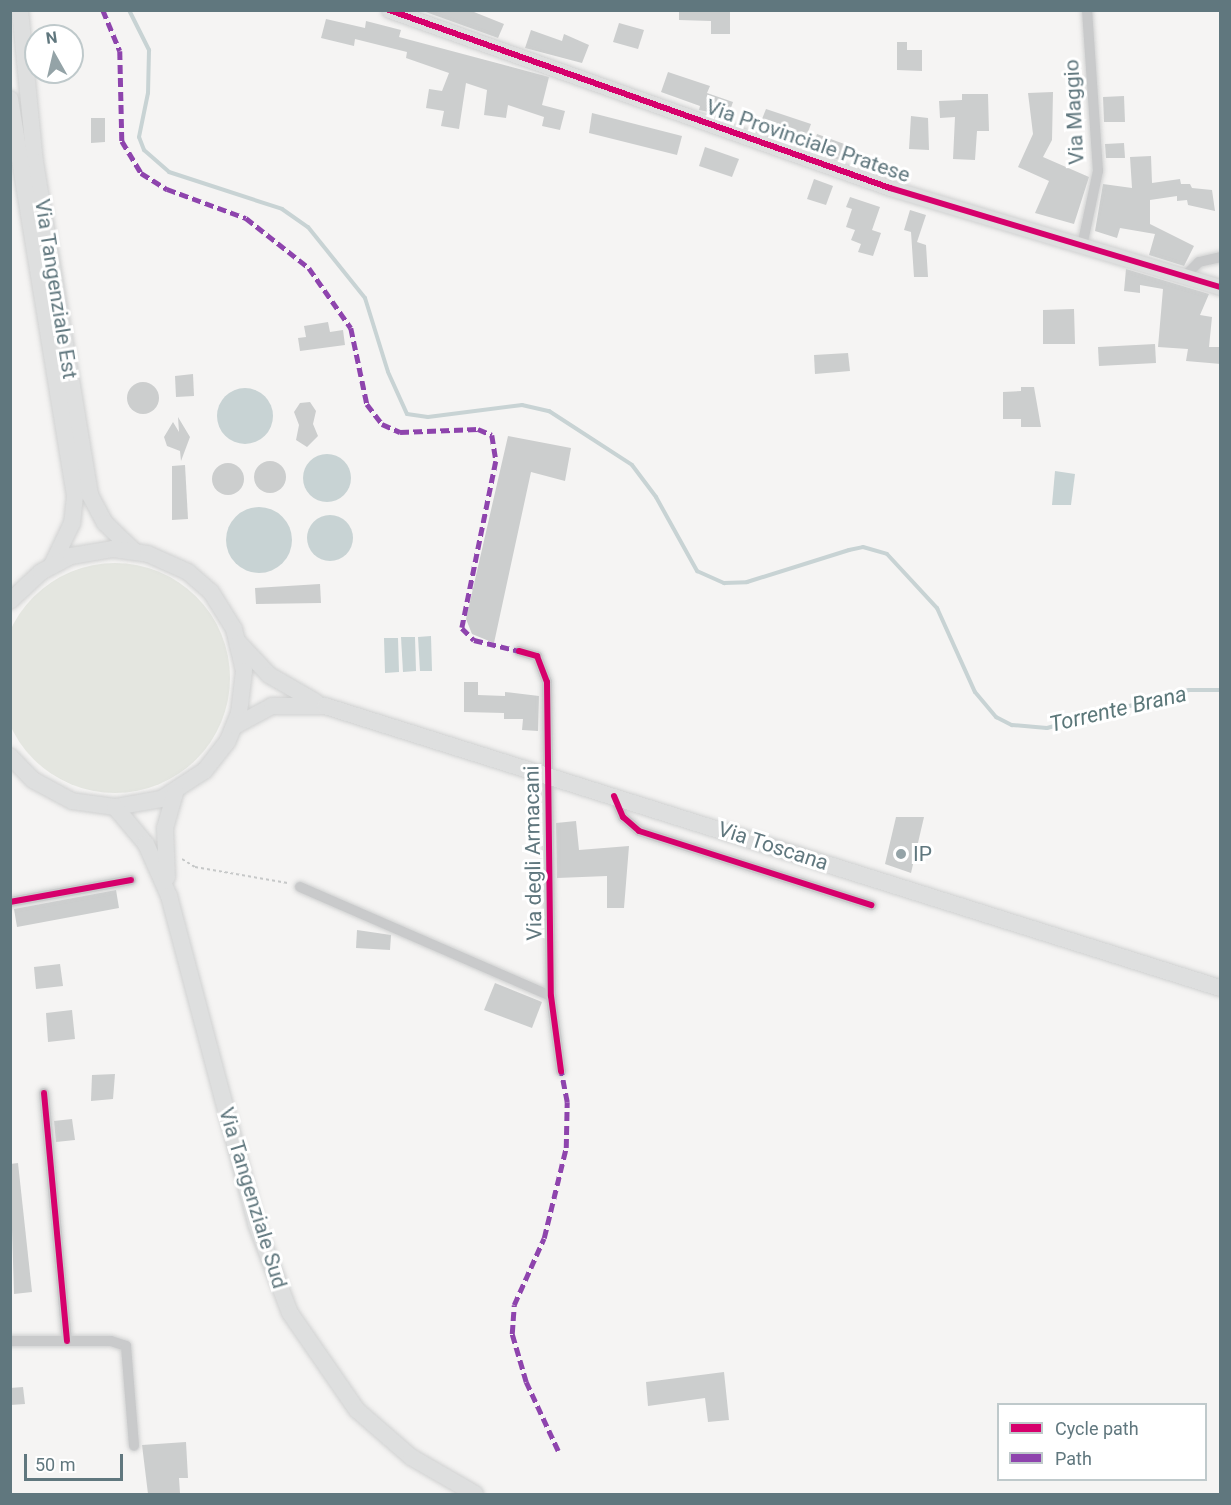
<!DOCTYPE html>
<style>
body{margin:0}
#map{position:relative;width:1231px;height:1505px;overflow:hidden;background:#f5f4f3;font-family:Roboto,sans-serif}
div>[style]{position:absolute}
.green>*{inset:0;background:#e4e6e0}
.round{border-radius:50%}
.water>*{inset:0;background:#c8d3d4}
.stream>*{height:4px;margin:-2px;padding:0 2px;transform-origin:2px;border-radius:2px;background:#c8d3d4}
.building>*{inset:0;background:#cccece}
.path>*{height:2px;margin-top:-1px;transform-origin:0;background:repeating-linear-gradient(90deg,#c6c8c8 0 3px,transparent 0 6px)}
.roads{filter:drop-shadow(0 0 2px #d0d1d1) drop-shadow(0 0 2px #d0d1d1)}
.street>*{height:10px;margin:-5px;padding:0 5px;transform-origin:5px;border-radius:5px;background:#c9cacb}
.secondary>*{height:15px;margin:-7.5px;padding:0 7.5px;transform-origin:7.5px;border-radius:7.5px;background:#dedfdf}
.primary>*{height:16px;margin:-8px;padding:0 8px;transform-origin:8px;border-radius:8px;background:#dedfdf}
.quiet>*{height:4.5px;margin-top:-2.25px;transform-origin:0;background:repeating-linear-gradient(90deg,#8e44ad 0 9px,transparent 0 13.5px)}
.cycleway>*{height:6px;margin:-3px;padding:0 3px;transform-origin:3px;border-radius:3px;background:#d6006c}
.dots>*{width:16px;height:16px;translate:-50% -50%;box-sizing:border-box;border:3px solid #fff;border-radius:50%}
span{translate:-50% -50%;white-space:nowrap;text-align:center;line-height:1.15;-webkit-text-stroke:6px #fff;paint-order:stroke}
.street-label{font-size:21px;color:#60777e}
.poi-label{font-size:21px;color:#60777e}
.left{translate:0 -50%;text-align:left}
.water-label{font-size:22px;color:#5b7779;font-style:italic}
.frame{position:absolute;inset:0;border:12px solid #60777e;pointer-events:none}
.legend{position:absolute;left:997px;top:1403px;width:210px;height:78px;box-sizing:border-box;background:#fff;border:2px solid #bfc9cb;margin:0;padding:8px 10px;list-style:none;font-size:18px;color:#60777e}
.legend li{display:flex;align-items:center;gap:12px;height:30px}
.legend b{width:30px;border:2px solid #bfc9cb}
.north{position:absolute;left:24px;top:24px;width:60px;height:60px;box-sizing:border-box;background:#fff;border:2px solid #bfc9cb;border-radius:50%;rotate:352deg;font-size:16px;font-weight:700;line-height:24px;text-align:center;color:#60777e}
.north::after{content:'';display:block;margin:auto;width:21px;height:27px;background:#94a3a7;clip-path:polygon(50% 0,100% 100%,50% 72%,0 100%)}
.scale{position:absolute;left:24px;top:1454px;width:99px;height:27px;box-sizing:border-box;border:3px solid #60777e;border-top:0;padding-left:8px;font-size:18px;line-height:21px;white-space:nowrap;color:#60777e;-webkit-text-stroke:4px #fff;paint-order:stroke}
</style>
<div id="map">
<div class="green">
<div class="round" style="left:0;top:563px;width:230px;height:230px"></div>
</div>
<div class="water">
<div class="round" style="left:217px;top:388px;width:56px;height:56px"></div>
<div class="round" style="left:303px;top:454px;width:48px;height:48px"></div>
<div style="clip-path:polygon(1055px 471px,1075px 474px,1071px 505px,1052px 505px)"></div>
<div class="round" style="left:226px;top:507px;width:66px;height:66px"></div>
<div class="round" style="left:307px;top:515px;width:46px;height:46px"></div>
<div style="clip-path:polygon(431px 636px,432px 671px,420px 671px,418px 637px)"></div>
<div style="clip-path:polygon(401px 637px,415px 637px,416px 671px,403px 672px)"></div>
<div style="clip-path:polygon(384px 638px,398px 638px,399px 672px,385px 673px)"></div>
</div>
<div class="stream">
<div style="left:129px;top:10px;width:45px;rotate:63.4deg"></div>
<div style="left:149px;top:50px;width:43px;rotate:91.3deg"></div>
<div style="left:148px;top:93px;width:45px;rotate:101.6deg"></div>
<div style="left:139px;top:137px;width:14px;rotate:69deg"></div>
<div style="left:144px;top:150px;width:33px;rotate:41deg"></div>
<div style="left:169px;top:172px;width:119px;rotate:18.1deg"></div>
<div style="left:282px;top:209px;width:32px;rotate:35deg"></div>
<div style="left:308px;top:227px;width:91px;rotate:51.2deg"></div>
<div style="left:365px;top:298px;width:77px;rotate:72.7deg"></div>
<div style="left:388px;top:372px;width:46px;rotate:65.7deg"></div>
<div style="left:407px;top:414px;width:21px;rotate:8deg"></div>
<div style="left:428px;top:417px;width:95px;rotate:-7.3deg"></div>
<div style="left:522px;top:405px;width:28px;rotate:13deg"></div>
<div style="left:549px;top:411px;width:99px;rotate:33deg"></div>
<div style="left:632px;top:465px;width:40px;rotate:53deg"></div>
<div style="left:656px;top:497px;width:85px;rotate:61deg"></div>
<div style="left:697px;top:571px;width:30px;rotate:24deg"></div>
<div style="left:724px;top:583px;width:23px;rotate:-2deg"></div>
<div style="left:747px;top:582px;width:107px;rotate:-17.4deg"></div>
<div style="left:849px;top:550px;width:14px;rotate:-12deg"></div>
<div style="left:863px;top:547px;width:25px;rotate:16deg"></div>
<div style="left:887px;top:554px;width:74px;rotate:47.2deg"></div>
<div style="left:937px;top:608px;width:92px;rotate:65.7deg"></div>
<div style="left:975px;top:692px;width:33px;rotate:50deg"></div>
<div style="left:996px;top:717px;width:18px;rotate:27deg"></div>
<div style="left:1012px;top:725px;width:35px;rotate:5deg"></div>
<div style="left:1047px;top:728px;width:147px;rotate:-15deg"></div>
<div style="left:1189px;top:690px;width:31px"></div>
</div>
<div class="building">
<div style="clip-path:polygon(420px 10px,469px 10px,504px 24px,498px 38px)"></div>
<div style="clip-path:polygon(679px 10px,730px 10px,730px 34px,711px 34px,711px 21px,679px 20px)"></div>
<div style="clip-path:polygon(326px 19px,365px 28px,366px 21px,401px 30px,399px 37px,549px 77px,542px 105px,565px 111px,560px 130px,542px 126px,544px 117px,508px 105px,506px 118px,484px 115px,487px 90px,466px 83px,459px 129px,441px 126px,444px 111px,426px 108px,429px 89px,442px 91px,449px 73px,406px 58px,407px 52px,355px 39px,354px 46px,321px 38px)"></div>
<div style="clip-path:polygon(619px 23px,644px 30px,638px 49px,613px 42px)"></div>
<div style="clip-path:polygon(531px 30px,562px 41px,564px 34px,589px 45px,582px 63px,525px 48px)"></div>
<div style="clip-path:polygon(897px 42px,907px 42px,907px 50px,922px 50px,922px 71px,897px 70px)"></div>
<div style="clip-path:polygon(668px 72px,710px 86px,707px 93px,733px 102px,728px 116px,699px 110px,700px 106px,661px 92px)"></div>
<div style="clip-path:polygon(1053px 92px,1052px 140px,1043px 157px,1089px 177px,1074px 224px,1035px 213px,1049px 181px,1018px 167px,1033px 134px,1028px 93px)"></div>
<div style="clip-path:polygon(962px 94px,988px 94px,989px 131px,977px 131px,975px 160px,953px 159px,955px 117px,940px 118px,939px 101px,962px 100px)"></div>
<div style="clip-path:polygon(1124px 96px,1125px 122px,1104px 122px,1103px 97px)"></div>
<div style="clip-path:polygon(766px 109px,811px 124px,805px 140px,760px 124px)"></div>
<div style="clip-path:polygon(592px 113px,682px 136px,677px 155px,589px 133px)"></div>
<div style="clip-path:polygon(911px 116px,928px 118px,929px 150px,909px 149px)"></div>
<div style="clip-path:polygon(91px 118px,105px 118px,105px 142px,91px 143px)"></div>
<div style="clip-path:polygon(817px 134px,847px 145px,842px 161px,811px 150px)"></div>
<div style="clip-path:polygon(1124px 143px,1125px 158px,1106px 158px,1105px 144px)"></div>
<div style="clip-path:polygon(705px 147px,739px 159px,732px 177px,699px 166px)"></div>
<div style="clip-path:polygon(1151px 156px,1152px 183px,1180px 179px,1181px 184px,1190px 184px,1192px 188px,1212px 190px,1215px 211px,1188px 205px,1187px 200px,1177px 201px,1177px 196px,1150px 200px,1150px 224px,1194px 246px,1184px 266px,1149px 255px,1155px 234px,1120px 228px,1117px 238px,1095px 231px,1103px 184px,1132px 188px,1130px 157px)"></div>
<div style="clip-path:polygon(814px 179px,833px 186px,826px 205px,807px 199px)"></div>
<div style="clip-path:polygon(850px 197px,880px 207px,872px 230px,881px 233px,873px 256px,858px 252px,861px 244px,851px 240px,855px 230px,846px 227px,852px 209px,846px 207px)"></div>
<div style="clip-path:polygon(910px 210px,926px 215px,917px 242px,926px 245px,928px 277px,914px 277px,911px 232px,904px 230px)"></div>
<div style="clip-path:polygon(1126px 269px,1209px 294px,1200px 315px,1212px 317px,1209px 347px,1221px 347px,1221px 364px,1186px 361px,1188px 349px,1158px 347px,1163px 289px,1140px 285px,1140px 293px,1124px 291px)"></div>
<div style="clip-path:polygon(1074px 309px,1075px 344px,1043px 344px,1043px 310px)"></div>
<div style="clip-path:polygon(328px 322px,330px 332px,343px 330px,345px 345px,300px 351px,298px 338px,306px 337px,304px 326px)"></div>
<div style="clip-path:polygon(1155px 344px,1156px 363px,1099px 366px,1098px 347px)"></div>
<div style="clip-path:polygon(848px 353px,850px 371px,815px 374px,814px 355px)"></div>
<div style="clip-path:polygon(193px 374px,194px 396px,176px 397px,175px 376px)"></div>
<div class="round" style="left:127px;top:382px;width:32px;height:32px"></div>
<div style="clip-path:polygon(1021px 387px,1034px 387px,1041px 427px,1021px 427px,1021px 419px,1003px 419px,1003px 392px,1021px 391px)"></div>
<div style="clip-path:polygon(310px 402px,316px 411px,313px 424px,318px 436px,307px 447px,296px 440px,299px 425px,294px 412px,300px 403px)"></div>
<div style="clip-path:polygon(178px 417px,190px 437px,181px 461px,180px 451px,167px 446px,164px 437px,173px 422px,179px 432px)"></div>
<div style="clip-path:polygon(508px 436px,571px 448px,565px 481px,531px 472px,494px 643px,472px 634px,466px 619px)"></div>
<div class="round" style="left:254px;top:461px;width:32px;height:32px"></div>
<div class="round" style="left:212px;top:463px;width:32px;height:32px"></div>
<div style="clip-path:polygon(185px 465px,188px 519px,172px 520px,172px 466px)"></div>
<div style="clip-path:polygon(320px 584px,321px 603px,256px 604px,255px 588px)"></div>
<div style="clip-path:polygon(464px 682px,478px 682px,478px 695px,505px 696px,505px 692px,539px 696px,538px 731px,522px 730px,523px 719px,504px 719px,504px 713px,464px 712px)"></div>
<div style="clip-path:polygon(896px 817px,924px 817px,911px 873px,885px 864px)"></div>
<div style="clip-path:polygon(576px 821px,579px 850px,629px 846px,624px 908px,607px 908px,607px 876px,557px 878px,556px 823px)"></div>
<div style="clip-path:polygon(116px 890px,119px 908px,17px 927px,14px 909px)"></div>
<div style="clip-path:polygon(357px 930px,391px 935px,390px 950px,356px 948px)"></div>
<div style="clip-path:polygon(60px 964px,63px 986px,36px 989px,34px 967px)"></div>
<div style="clip-path:polygon(495px 983px,542px 1002px,532px 1028px,484px 1010px)"></div>
<div style="clip-path:polygon(72px 1010px,75px 1039px,48px 1042px,46px 1013px)"></div>
<div style="clip-path:polygon(115px 1074px,113px 1099px,91px 1101px,92px 1075px)"></div>
<div style="clip-path:polygon(72px 1119px,75px 1140px,56px 1142px,54px 1121px)"></div>
<div style="clip-path:polygon(18px 1163px,32px 1292px,14px 1294px,10px 1164px)"></div>
<div style="clip-path:polygon(724px 1372px,729px 1420px,708px 1422px,705px 1398px,648px 1406px,646px 1382px)"></div>
<div style="clip-path:polygon(23px 1387px,25px 1404px,10px 1405px,10px 1388px)"></div>
<div style="clip-path:polygon(186px 1442px,188px 1478px,179px 1478px,180px 1493px,148px 1494px,142px 1445px)"></div>
</div>
<div class="path">
<div style="left:182px;top:859px;width:15px;rotate:32deg"></div>
<div style="left:195px;top:867px;width:94px;rotate:9.8deg"></div>
</div>
<div class="roads">
<div class="street">
<div style="left:1082px;top:246px;width:77px;rotate:-78deg"></div>
<div style="left:1098px;top:171px;width:161px;rotate:-93.9deg"></div>
<div style="left:1186px;top:275px;width:18px;rotate:-45deg"></div>
<div style="left:1199px;top:262px;width:22px;rotate:-13deg"></div>
<div style="left:519px;top:651px;width:19px;rotate:16deg"></div>
<div style="left:537px;top:656px;width:28px;rotate:69deg"></div>
<div style="left:547px;top:682px;width:314px;rotate:89.3deg"></div>
<div style="left:551px;top:996px;width:76px;rotate:82.4deg"></div>
<div style="left:614px;top:796px;width:23px;rotate:67deg"></div>
<div style="left:623px;top:817px;width:21px;rotate:41deg"></div>
<div style="left:639px;top:831px;width:244px;rotate:17.7deg"></div>
<div style="left:300px;top:887px;width:274px;rotate:23.5deg"></div>
<div style="left:10px;top:902px;width:123px;rotate:-10.3deg"></div>
<div style="left:44px;top:1093px;width:249px;rotate:84.7deg"></div>
<div style="left:10px;top:1341px;width:101px"></div>
<div style="left:111px;top:1341px;width:16px;rotate:18deg"></div>
<div style="left:126px;top:1346px;width:100px;rotate:85.4deg"></div>
</div>
<div class="secondary">
<div style="left:389px;top:10px;width:532px;rotate:19.56deg"></div>
<div style="left:890px;top:188px;width:345px;rotate:16.7deg"></div>
</div>
<div class="primary">
<div style="left:20px;top:10px;width:153px;rotate:84.4deg"></div>
<div style="left:35px;top:162px;width:338px;rotate:80.6deg"></div>
<div style="left:90px;top:495px;width:32px;rotate:62deg"></div>
<div style="left:105px;top:523px;width:40px;rotate:44deg"></div>
<div style="left:10px;top:99px;width:402px;rotate:80.7deg"></div>
<div style="left:75px;top:496px;width:27px;rotate:96deg"></div>
<div style="left:72px;top:523px;width:47px;rotate:115.5deg"></div>
<div style="left:10px;top:601px;width:42px;rotate:-43.1deg"></div>
<div style="left:41px;top:572px;width:34px;rotate:-28deg"></div>
<div style="left:71px;top:556px;width:43px;rotate:-9.5deg"></div>
<div style="left:113px;top:549px;width:35px;rotate:8deg"></div>
<div style="left:148px;top:554px;width:44px;rotate:24.2deg"></div>
<div style="left:188px;top:572px;width:30px;rotate:41deg"></div>
<div style="left:211px;top:592px;width:44px;rotate:58.1deg"></div>
<div style="left:234px;top:629px;width:43px;rotate:76.6deg"></div>
<div style="left:244px;top:671px;width:42px;rotate:96.8deg"></div>
<div style="left:239px;top:713px;width:31px;rotate:112deg"></div>
<div style="left:227px;top:742px;width:37px;rotate:128deg"></div>
<div style="left:204px;top:771px;width:51px;rotate:146.9deg"></div>
<div style="left:161px;top:799px;width:47px;rotate:170.1deg"></div>
<div style="left:115px;top:807px;width:43px;rotate:-172.1deg"></div>
<div style="left:72px;top:801px;width:44px;rotate:-151.7deg"></div>
<div style="left:33px;top:780px;width:33px;rotate:-134deg"></div>
<div style="left:239px;top:643px;width:44px;rotate:46.8deg"></div>
<div style="left:269px;top:675px;width:54px;rotate:29.9deg"></div>
<div style="left:235px;top:726px;width:42px;rotate:-28.4deg"></div>
<div style="left:272px;top:706px;width:53px"></div>
<div style="left:325px;top:706px;width:938px;rotate:17.49deg"></div>
<div style="left:115px;top:807px;width:48px;rotate:50deg"></div>
<div style="left:146px;top:844px;width:57px;rotate:66.1deg"></div>
<div style="left:169px;top:896px;width:339px;rotate:75.1deg"></div>
<div style="left:256px;top:1224px;width:95px;rotate:69.1deg"></div>
<div style="left:290px;top:1313px;width:118px;rotate:55.4deg"></div>
<div style="left:357px;top:1410px;width:72px;rotate:41deg"></div>
<div style="left:411px;top:1457px;width:74px;rotate:30deg"></div>
<div style="left:167px;top:877px;width:49px;rotate:-92.3deg"></div>
<div style="left:165px;top:828px;width:37px;rotate:-74deg"></div>
</div>
</div>
<div class="quiet">
<div style="left:103px;top:10px;width:44px;rotate:67.5deg"></div>
<div style="left:120px;top:51px;width:90px;rotate:88.7deg"></div>
<div style="left:122px;top:141px;width:37px;rotate:59deg"></div>
<div style="left:141px;top:173px;width:31px;rotate:32deg"></div>
<div style="left:167px;top:189px;width:84px;rotate:20.2deg"></div>
<div style="left:246px;top:218px;width:80px;rotate:38.4deg"></div>
<div style="left:309px;top:268px;width:73px;rotate:55deg"></div>
<div style="left:351px;top:328px;width:78px;rotate:78.1deg"></div>
<div style="left:367px;top:404px;width:25px;rotate:53deg"></div>
<div style="left:382px;top:424px;width:20px;rotate:24deg"></div>
<div style="left:400px;top:432px;width:78px;rotate:-2.2deg"></div>
<div style="left:478px;top:429px;width:15px;rotate:23deg"></div>
<div style="left:492px;top:435px;width:26px;rotate:81deg"></div>
<div style="left:496px;top:461px;width:170px;rotate:101.5deg"></div>
<div style="left:462px;top:628px;width:17px;rotate:45deg"></div>
<div style="left:474px;top:640px;width:46px;rotate:13.7deg"></div>
<div style="left:558px;top:1451px;width:76px;rotate:-114.9deg"></div>
<div style="left:526px;top:1382px;width:50px;rotate:-106.3deg"></div>
<div style="left:512px;top:1334px;width:29px;rotate:-86deg"></div>
<div style="left:514px;top:1305px;width:73px;rotate:-65.9deg"></div>
<div style="left:544px;top:1238px;width:93px;rotate:-76.3deg"></div>
<div style="left:566px;top:1148px;width:46px;rotate:-88.8deg"></div>
<div style="left:567px;top:1102px;width:32px;rotate:-101deg"></div>
</div>
<div class="cycleway">
<div style="left:389px;top:10px;width:532px;rotate:19.56deg"></div>
<div style="left:890px;top:188px;width:345px;rotate:16.7deg"></div>
<div style="left:519px;top:651px;width:19px;rotate:16deg"></div>
<div style="left:537px;top:656px;width:28px;rotate:69deg"></div>
<div style="left:547px;top:682px;width:314px;rotate:89.3deg"></div>
<div style="left:551px;top:996px;width:76px;rotate:82.4deg"></div>
<div style="left:614px;top:796px;width:23px;rotate:67deg"></div>
<div style="left:623px;top:817px;width:21px;rotate:41deg"></div>
<div style="left:639px;top:831px;width:244px;rotate:17.7deg"></div>
<div style="left:10px;top:902px;width:123px;rotate:-10.3deg"></div>
<div style="left:44px;top:1093px;width:249px;rotate:84.7deg"></div>
</div>
<div class="dots">
<div style="left:901px;top:854px;background:#94a3a7"></div>
</div>
<div class="street-label">
<span style="left:1074px;top:112px;rotate:-93deg">Via Maggio</span>
<span style="left:808px;top:141px;rotate:19deg">Via Provinciale Pratese</span>
<span style="left:56px;top:289px;rotate:81deg">Via Tangenziale Est</span>
<span style="left:773px;top:846px;rotate:18deg">Via Toscana</span>
<span style="left:533px;top:853px;rotate:-91deg">Via degli Armacani</span>
<span style="left:253px;top:1198px;rotate:73deg">Via Tangenziale Sud</span>
</div>
<div class="poi-label">
<span class="left" style="left:913px;top:854px">IP</span>
</div>
<div class="water-label">
<span style="left:1118px;top:709px;rotate:-13deg">Torrente Brana</span>
</div>
<div class="frame"></div>
<ul class="legend">
<li><b style="height:8px;background:#d6006c"></b>Cycle path</li>
<li><b style="height:8px;background:#8e44ad"></b>Path</li>
</ul>
<div class="north">N</div>
<div class="scale">50 m</div>
</div>
